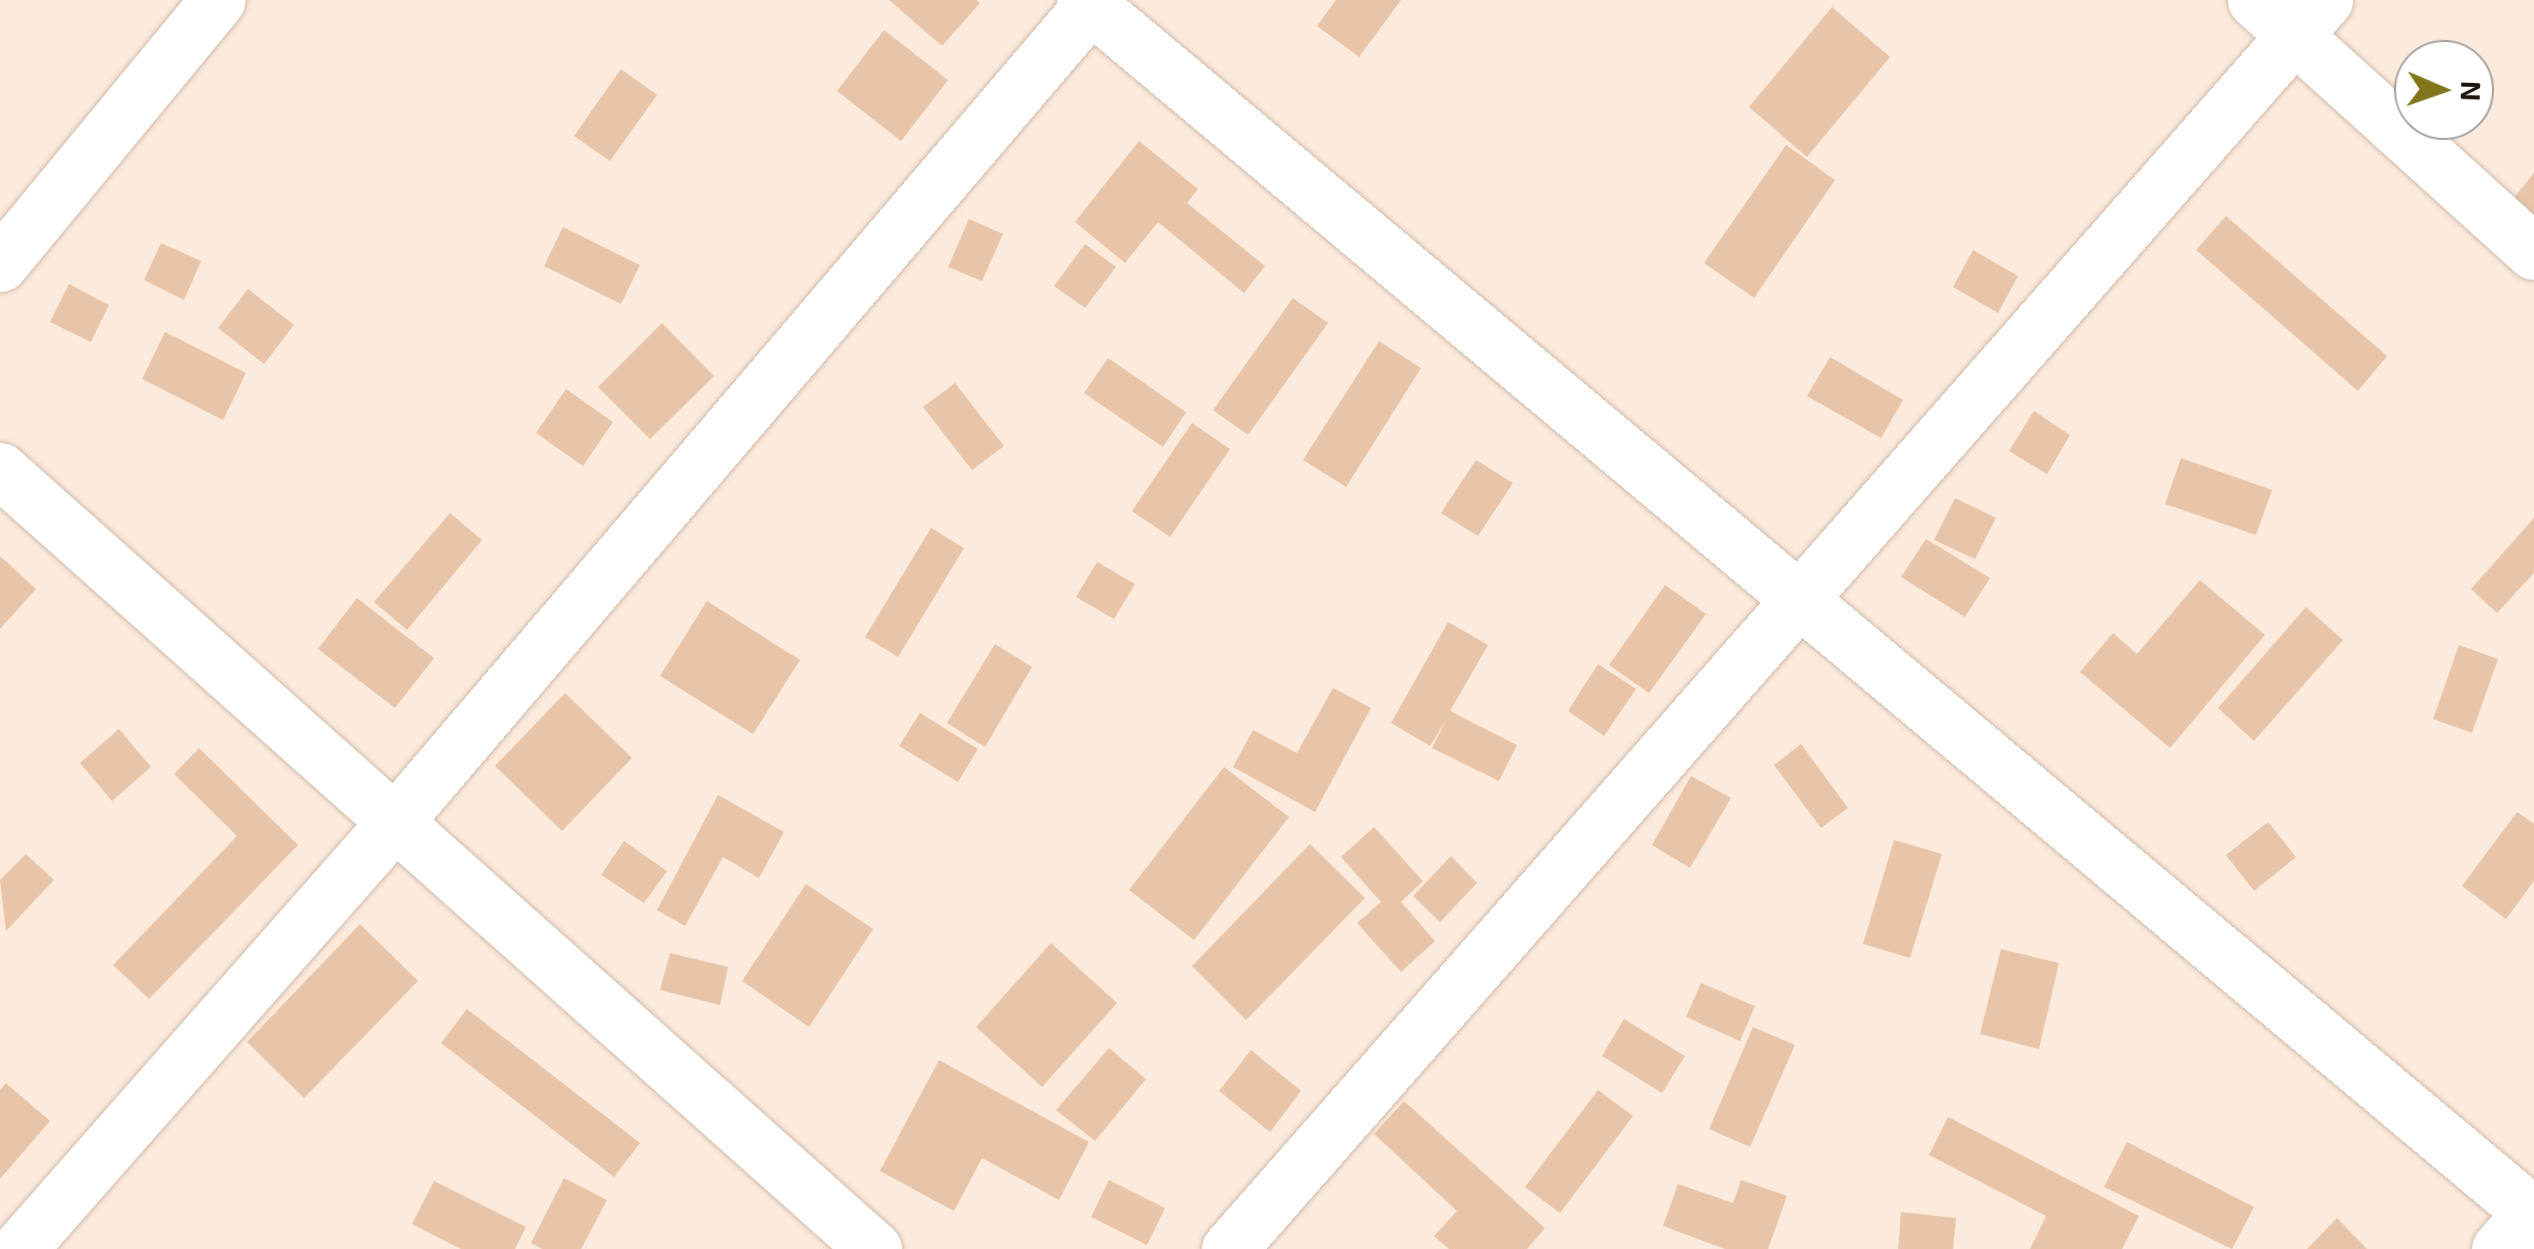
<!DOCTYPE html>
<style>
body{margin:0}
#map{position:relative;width:2534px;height:1249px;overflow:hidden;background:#fceadc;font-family:"Exo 2",sans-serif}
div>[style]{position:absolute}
.building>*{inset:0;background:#e8c5a8}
.roads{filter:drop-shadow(0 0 2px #d0bba9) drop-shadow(0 0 2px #d0bba9)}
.street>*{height:55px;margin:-27.5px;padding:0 27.5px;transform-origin:27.5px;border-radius:27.5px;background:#fff}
.secondary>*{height:55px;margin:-27.5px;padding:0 27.5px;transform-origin:27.5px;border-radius:27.5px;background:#fff}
span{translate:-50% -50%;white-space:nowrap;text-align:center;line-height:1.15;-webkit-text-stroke:8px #fff;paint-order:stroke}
.north{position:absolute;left:2394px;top:40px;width:100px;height:100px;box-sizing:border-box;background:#fff;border:2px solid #a4a19e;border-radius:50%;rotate:92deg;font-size:28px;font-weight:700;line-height:40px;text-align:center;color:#1b140d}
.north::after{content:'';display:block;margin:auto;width:35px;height:45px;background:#817619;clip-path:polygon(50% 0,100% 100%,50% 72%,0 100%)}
</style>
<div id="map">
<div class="building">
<div style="clip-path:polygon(889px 0,977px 0,980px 3px,942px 46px)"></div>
<div style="clip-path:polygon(1336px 0,1401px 0,1359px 57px,1317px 26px)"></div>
<div style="clip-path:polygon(1832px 7px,1890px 57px,1807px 157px,1749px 107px)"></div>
<div style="clip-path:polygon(884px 30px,948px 80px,901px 141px,837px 91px)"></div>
<div style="clip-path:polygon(621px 69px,657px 95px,610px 161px,574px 136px)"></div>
<div style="clip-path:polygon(1139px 141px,1198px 189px,1187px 203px,1265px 266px,1244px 293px,1158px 222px,1125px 263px,1075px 222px)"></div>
<div style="clip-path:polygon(1786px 145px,1835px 180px,1754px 298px,1704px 263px)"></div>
<div style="clip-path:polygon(2534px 173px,2534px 239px,2502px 212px)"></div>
<div style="clip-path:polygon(2226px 216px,2387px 356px,2358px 391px,2196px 250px)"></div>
<div style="clip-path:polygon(969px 219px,1003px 234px,982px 281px,948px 267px)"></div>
<div style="clip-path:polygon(563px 227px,640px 265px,621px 304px,544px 266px)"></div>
<div style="clip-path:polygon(161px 243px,201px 261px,184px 300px,144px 280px)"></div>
<div style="clip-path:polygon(1085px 244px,1116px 267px,1085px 308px,1054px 286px)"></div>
<div style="clip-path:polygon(1973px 250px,2018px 276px,1998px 313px,1953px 287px)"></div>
<div style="clip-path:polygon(69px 284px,109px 305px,91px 342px,50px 322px)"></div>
<div style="clip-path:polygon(248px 289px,294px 325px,264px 364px,218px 328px)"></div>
<div style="clip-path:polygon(1293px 298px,1328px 323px,1248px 435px,1213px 410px)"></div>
<div style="clip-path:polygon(662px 323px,714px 376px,650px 439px,598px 387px)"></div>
<div style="clip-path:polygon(165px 332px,246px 373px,223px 420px,142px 379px)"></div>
<div style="clip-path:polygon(1379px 341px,1421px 368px,1346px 487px,1303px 460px)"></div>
<div style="clip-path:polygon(1830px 357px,1903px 400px,1881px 438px,1807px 396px)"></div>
<div style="clip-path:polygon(1108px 358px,1186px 412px,1163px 447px,1084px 393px)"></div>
<div style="clip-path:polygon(955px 383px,1004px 446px,972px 470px,923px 407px)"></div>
<div style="clip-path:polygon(566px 389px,613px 422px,583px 466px,536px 433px)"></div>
<div style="clip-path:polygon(2034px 411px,2070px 435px,2047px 474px,2009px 451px)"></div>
<div style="clip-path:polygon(1192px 423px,1230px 449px,1170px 537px,1132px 511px)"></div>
<div style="clip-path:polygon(2181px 458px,2272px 490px,2256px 535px,2165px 504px)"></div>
<div style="clip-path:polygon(1476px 460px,1513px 483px,1478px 536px,1441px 513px)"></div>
<div style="clip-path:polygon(1955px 498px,1996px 518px,1975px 559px,1934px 540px)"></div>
<div style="clip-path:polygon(450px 513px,482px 540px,407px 630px,374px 602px)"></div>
<div style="clip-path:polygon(2534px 518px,2534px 573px,2497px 613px,2471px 589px)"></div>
<div style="clip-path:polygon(931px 528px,964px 548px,898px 657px,865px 637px)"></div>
<div style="clip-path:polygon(1926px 539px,1990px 578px,1965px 617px,1901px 577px)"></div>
<div style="clip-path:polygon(0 556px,36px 589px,0 629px)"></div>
<div style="clip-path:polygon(1097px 562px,1135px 584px,1114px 619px,1076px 597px)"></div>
<div style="clip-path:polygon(2200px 580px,2265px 635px,2170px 748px,2080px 672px,2113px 633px,2137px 654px)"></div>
<div style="clip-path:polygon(1665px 585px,1706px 614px,1649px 693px,1609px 665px)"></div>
<div style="clip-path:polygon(357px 598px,434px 658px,395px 708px,318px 649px)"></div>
<div style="clip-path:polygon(707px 601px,800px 660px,753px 734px,660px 676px)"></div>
<div style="clip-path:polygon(2306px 607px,2343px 640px,2254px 741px,2218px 708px)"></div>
<div style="clip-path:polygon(1448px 622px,1488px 645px,1450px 711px,1517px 745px,1499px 781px,1432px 748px,1445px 722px,1430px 746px,1391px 723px)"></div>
<div style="clip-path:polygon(995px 644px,1032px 667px,985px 747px,947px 723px)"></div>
<div style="clip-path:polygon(2459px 645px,2498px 659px,2472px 733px,2433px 719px)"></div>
<div style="clip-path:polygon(1598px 664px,1636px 689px,1604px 736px,1568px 711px)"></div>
<div style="clip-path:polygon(1333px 688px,1371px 708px,1315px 812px,1233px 767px,1253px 730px,1297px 753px)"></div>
<div style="clip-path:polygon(565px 693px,632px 758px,562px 831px,495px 766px)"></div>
<div style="clip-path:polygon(920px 713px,978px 749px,958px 782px,899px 746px)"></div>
<div style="clip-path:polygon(119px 729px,151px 767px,112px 801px,80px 763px)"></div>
<div style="clip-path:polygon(1801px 744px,1848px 808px,1821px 828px,1774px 765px)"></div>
<div style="clip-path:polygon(199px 748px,298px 845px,149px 999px,113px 965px,237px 836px,174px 774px)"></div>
<div style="clip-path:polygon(1224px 767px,1289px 817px,1194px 940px,1129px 890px)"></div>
<div style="clip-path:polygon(1691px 776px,1731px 798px,1690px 868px,1652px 845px)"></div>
<div style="clip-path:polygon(718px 795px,784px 832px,759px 878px,723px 857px,685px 926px,657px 910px)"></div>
<div style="clip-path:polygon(2517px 812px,2534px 824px,2534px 881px,2506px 919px,2462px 886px)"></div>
<div style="clip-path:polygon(2268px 822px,2296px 857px,2254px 891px,2226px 855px)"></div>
<div style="clip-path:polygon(1374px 827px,1423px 881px,1401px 902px,1435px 941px,1401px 972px,1357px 923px,1381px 902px,1341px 857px)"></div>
<div style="clip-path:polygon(1894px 840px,1942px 854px,1910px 958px,1863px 944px)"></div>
<div style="clip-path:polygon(624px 841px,667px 871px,644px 903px,601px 875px)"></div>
<div style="clip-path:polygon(1310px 844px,1365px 898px,1246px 1020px,1192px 966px)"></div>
<div style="clip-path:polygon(26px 854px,54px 880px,6px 931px,0 880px)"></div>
<div style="clip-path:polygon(1451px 856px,1477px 883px,1440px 922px,1413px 896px)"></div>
<div style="clip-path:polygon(806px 884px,873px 929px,809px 1027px,742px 981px)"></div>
<div style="clip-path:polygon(360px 924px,418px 981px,304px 1098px,247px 1042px)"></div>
<div style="clip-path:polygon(1051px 943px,1117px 1003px,1042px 1087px,976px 1027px)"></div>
<div style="clip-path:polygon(2001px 949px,2059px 963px,2039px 1049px,1980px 1034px)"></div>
<div style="clip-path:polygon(670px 953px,728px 967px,720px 1005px,660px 990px)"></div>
<div style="clip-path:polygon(1701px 983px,1755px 1006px,1740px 1041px,1686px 1017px)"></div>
<div style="clip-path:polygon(467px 1009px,640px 1143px,614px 1177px,441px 1043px)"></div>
<div style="clip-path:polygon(1624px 1019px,1685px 1056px,1662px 1093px,1602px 1056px)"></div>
<div style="clip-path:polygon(1753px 1027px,1795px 1045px,1750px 1147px,1709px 1129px)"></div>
<div style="clip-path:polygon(1109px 1048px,1146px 1079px,1095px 1141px,1056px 1110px)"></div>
<div style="clip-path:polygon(1251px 1050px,1301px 1091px,1270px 1132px,1219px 1091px)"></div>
<div style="clip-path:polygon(939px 1060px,1089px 1142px,1059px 1200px,982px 1158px,954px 1211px,880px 1171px)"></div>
<div style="clip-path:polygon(6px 1083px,50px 1121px,0 1179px,0 1090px)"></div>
<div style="clip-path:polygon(1598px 1090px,1633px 1116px,1560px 1213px,1525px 1187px)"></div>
<div style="clip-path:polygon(1404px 1101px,1545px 1228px,1527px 1249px,1449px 1249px,1434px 1236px,1457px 1211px,1374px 1134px)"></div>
<div style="clip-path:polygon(1948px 1117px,2139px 1216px,2122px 1249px,2030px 1249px,2046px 1216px,1929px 1155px)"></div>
<div style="clip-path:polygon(2127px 1142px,2254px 1207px,2232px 1249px,2104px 1187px)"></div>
<div style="clip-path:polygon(564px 1178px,607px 1200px,581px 1249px,542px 1249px,531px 1243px)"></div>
<div style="clip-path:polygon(1109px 1180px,1165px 1208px,1147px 1245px,1091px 1217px)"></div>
<div style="clip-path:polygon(1741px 1180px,1787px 1196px,1768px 1249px,1725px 1249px,1663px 1226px,1678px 1184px,1733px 1203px)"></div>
<div style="clip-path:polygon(434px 1181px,526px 1227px,515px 1249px,461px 1249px,412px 1224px)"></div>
<div style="clip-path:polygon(1901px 1212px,1956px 1218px,1953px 1249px,1898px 1249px)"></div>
<div style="clip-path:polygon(2337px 1218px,2367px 1249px,2307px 1249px)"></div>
</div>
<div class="roads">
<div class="street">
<div style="left:2255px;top:0;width:376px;rotate:42.1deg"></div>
<div style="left:0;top:264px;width:342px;rotate:-50.5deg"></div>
<div style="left:0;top:470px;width:1171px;rotate:41.71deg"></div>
<div style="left:19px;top:1249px;width:565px;rotate:-48.66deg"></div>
<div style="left:392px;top:825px;width:1084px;rotate:-49.56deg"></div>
<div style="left:1229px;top:1249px;width:1662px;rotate:-48.73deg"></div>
<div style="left:2499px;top:1249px;width:53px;rotate:-48.8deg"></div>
</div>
<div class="secondary">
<div style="left:1084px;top:0;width:1892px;rotate:39.96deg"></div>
</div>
</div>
<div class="north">N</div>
</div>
